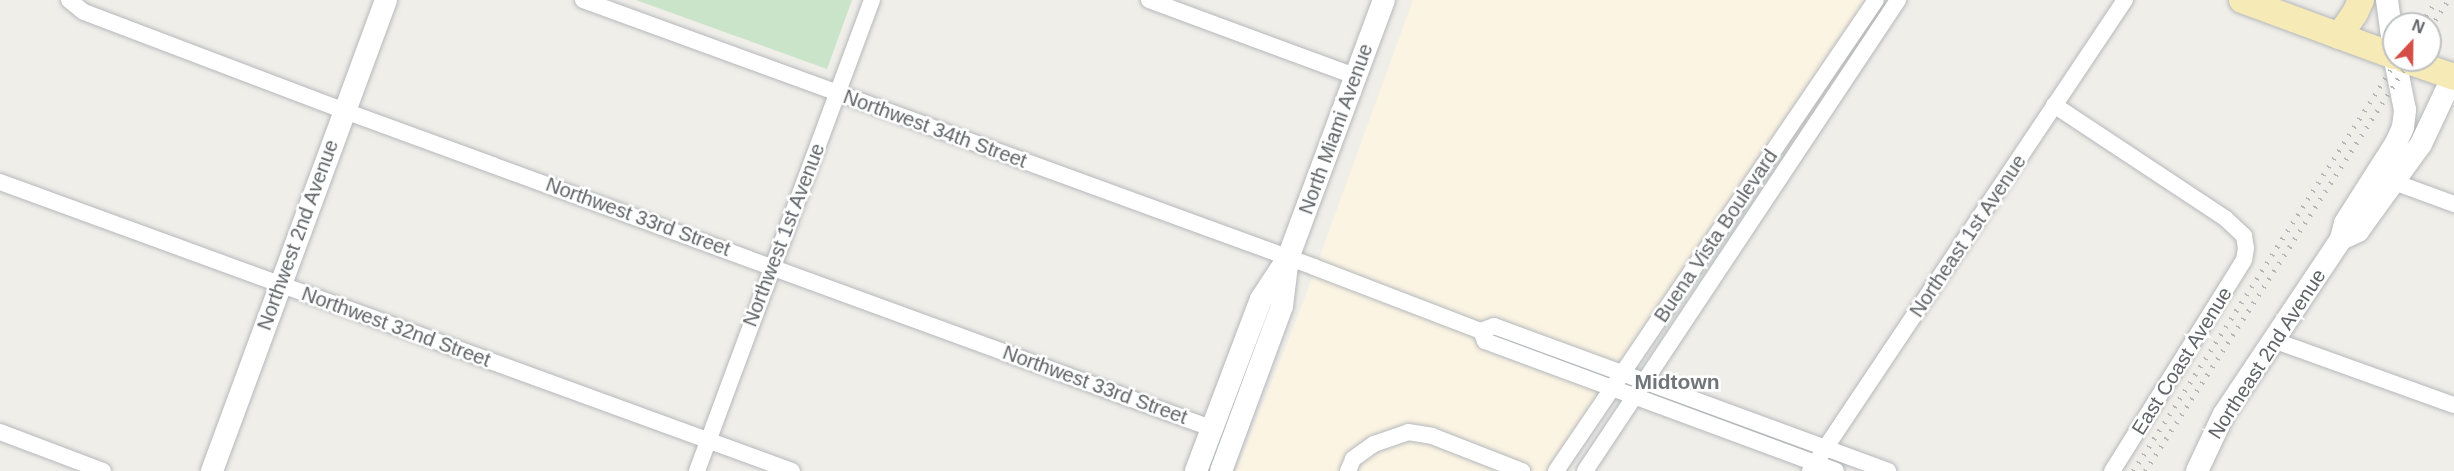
<!DOCTYPE html>
<style>
body{margin:0}
#map{position:relative;width:2454px;height:471px;overflow:hidden;background:#f0eee9;font-family:Arial,sans-serif}
div>[style]{position:absolute}
.commercial>*{inset:0;background:#fbf4e3}
.green>*{inset:0;background:#c9e4c8}
.roads{filter:drop-shadow(0 0 2px #b5b8bb) drop-shadow(0 0 2px #b5b8bb)}
.street>*{height:16px;margin:-8px;padding:0 8px;transform-origin:8px;border-radius:8px;background:#fff}
.secondary>*{height:22px;margin:-11px;padding:0 11px;transform-origin:11px;border-radius:11px;background:#fff}
.primary>*{height:26px;margin:-13px;padding:0 13px;transform-origin:13px;border-radius:13px;background:#f6eab7}
.rail>*{height:4.5px;margin-top:-2.25px;transform-origin:0;background:repeating-linear-gradient(90deg,#b4b5b5 0 1.5px,transparent 0 9.5px)}
span{translate:-50% -50%;white-space:nowrap;text-align:center;line-height:1.15;-webkit-text-stroke:5px #fff;paint-order:stroke}
.street-label{font-size:20px;color:#606367}
.neighbourhood-label{font-size:21px;color:#717579;font-weight:700}
.north{position:absolute;left:2382px;top:12px;width:60px;height:60px;box-sizing:border-box;background:#fff;border:2px solid #bfc1c2;border-radius:50%;rotate:22deg;font-size:16px;font-weight:700;line-height:24px;text-align:center;color:#606367}
.north::after{content:'';display:block;margin:auto;width:21px;height:27px;background:#d64e48;clip-path:polygon(50% 0,100% 100%,50% 72%,0 100%)}
</style>
<div id="map">
<div class="commercial">
<div style="clip-path:polygon(1413px 0,1871px 0,1596px 403px,1546px 471px,1236px 471px,1301px 308px)"></div>
</div>
<div class="green">
<div style="clip-path:polygon(636px 0,852px 0,827px 69px)"></div>
</div>
<div class="roads">
<div class="street">
<div style="left:69px;top:0;width:19px;rotate:39deg"></div>
<div style="left:84px;top:12px;width:279px;rotate:20.8deg"></div>
<div style="left:345px;top:111px;width:922px;rotate:20.11deg"></div>
<div style="left:583px;top:0;width:778px;rotate:20.06deg"></div>
<div style="left:1314px;top:267px;width:179px;rotate:21deg"></div>
<div style="left:1481px;top:331px;width:11px;rotate:68deg"></div>
<div style="left:1485px;top:341px;width:374px;rotate:20.3deg"></div>
<div style="left:1149px;top:0;width:220px;rotate:20.3deg"></div>
<div style="left:2054px;top:105px;width:206px;rotate:33.5deg"></div>
<div style="left:2226px;top:219px;width:25px;rotate:43deg"></div>
<div style="left:2244px;top:236px;width:12px;rotate:81deg"></div>
<div style="left:2246px;top:248px;width:12px;rotate:99deg"></div>
<div style="left:2244px;top:260px;width:249px;rotate:122deg"></div>
<div style="left:0;top:182px;width:843px;rotate:20.05deg"></div>
<div style="left:2394px;top:182px;width:64px;rotate:20.1deg"></div>
<div style="left:1481px;top:331px;width:14px;rotate:-21deg"></div>
<div style="left:1494px;top:326px;width:420px;rotate:20.2deg"></div>
<div style="left:2273px;top:340px;width:192px;rotate:19.8deg"></div>
<div style="left:0;top:432px;width:110px;rotate:20.7deg"></div>
<div style="left:697px;top:471px;width:502px;rotate:-69.62deg"></div>
<div style="left:1348px;top:471px;width:13px;rotate:-67deg"></div>
<div style="left:1353px;top:459px;width:26px;rotate:-36deg"></div>
<div style="left:1374px;top:444px;width:36px;rotate:-19deg"></div>
<div style="left:1408px;top:432px;width:24px;rotate:9deg"></div>
<div style="left:1432px;top:436px;width:97px;rotate:21.3deg"></div>
<div style="left:1556px;top:471px;width:569px;rotate:-55.81deg"></div>
<div style="left:1585px;top:471px;width:566px;rotate:-56.39deg"></div>
<div style="left:1810px;top:471px;width:567px;rotate:-56.23deg"></div>
</div>
<div class="secondary">
<div style="left:2387px;top:0;width:51px;rotate:82.2deg"></div>
<div style="left:2341px;top:239px;width:19px;rotate:-25deg"></div>
<div style="left:2358px;top:231px;width:107px;rotate:-54.1deg"></div>
<div style="left:2421px;top:144px;width:77px;rotate:-64.8deg"></div>
<div style="left:212px;top:471px;width:502px;rotate:-69.72deg"></div>
<div style="left:1196px;top:471px;width:184px;rotate:-69.3deg"></div>
<div style="left:1261px;top:299px;width:49px;rotate:-56.6deg"></div>
<div style="left:1288px;top:258px;width:275px;rotate:-69.6deg"></div>
<div style="left:1221px;top:471px;width:176px;rotate:-69.7deg"></div>
<div style="left:1282px;top:306px;width:41px;rotate:-83deg"></div>
<div style="left:2197px;top:471px;width:63px;rotate:-64.7deg"></div>
<div style="left:2224px;top:414px;width:211px;rotate:-56.2deg"></div>
<div style="left:2341px;top:239px;width:16px;rotate:-76deg"></div>
<div style="left:2345px;top:223px;width:95px;rotate:-57.5deg"></div>
<div style="left:2396px;top:143px;width:17px;rotate:-66deg"></div>
<div style="left:2403px;top:127px;width:17px;rotate:-83deg"></div>
<div style="left:2405px;top:110px;width:51px;rotate:-101.3deg"></div>
</div>
<div class="primary">
<div style="left:2242px;top:0;width:162px;rotate:20.2deg"></div>
<div style="left:2339px;top:36px;width:28px;rotate:-55deg"></div>
<div style="left:2355px;top:13px;width:14px;rotate:-65deg"></div>
<div style="left:2405px;top:60px;width:52px;rotate:19.1deg"></div>
</div>
</div>
<div class="rail">
<div style="left:2421px;top:24px;width:28px;rotate:-58deg"></div>
<div style="left:2430px;top:28px;width:33px;rotate:-57deg"></div>
<div style="left:2133px;top:471px;width:488px;rotate:-57.3deg"></div>
<div style="left:2145px;top:471px;width:489px;rotate:-57.2deg"></div>
</div>
<div class="street-label">
<span style="left:935px;top:129px;rotate:20deg">Northwest 34th Street</span>
<span style="left:1336px;top:129px;rotate:-70deg">North Miami Avenue</span>
<span style="left:638px;top:217px;rotate:20deg">Northwest 33rd Street</span>
<span style="left:298px;top:235px;rotate:-70deg">Northwest 2nd Avenue</span>
<span style="left:784px;top:235px;rotate:-69deg">Northwest 1st Avenue</span>
<span style="left:1716px;top:236px;rotate:-56deg">Buena Vista Boulevard</span>
<span style="left:1968px;top:236px;rotate:-56deg">Northeast 1st Avenue</span>
<span style="left:396px;top:327px;rotate:20deg">Northwest 32nd Street</span>
<span style="left:2267px;top:354px;rotate:-57deg">Northeast 2nd Avenue</span>
<span style="left:2182px;top:361px;rotate:-58deg">East Coast Avenue</span>
<span style="left:1095px;top:385px;rotate:20deg">Northwest 33rd Street</span>
</div>
<div class="neighbourhood-label">
<span style="left:1677px;top:382px">Midtown</span>
</div>
<div class="north">N</div>
</div>
